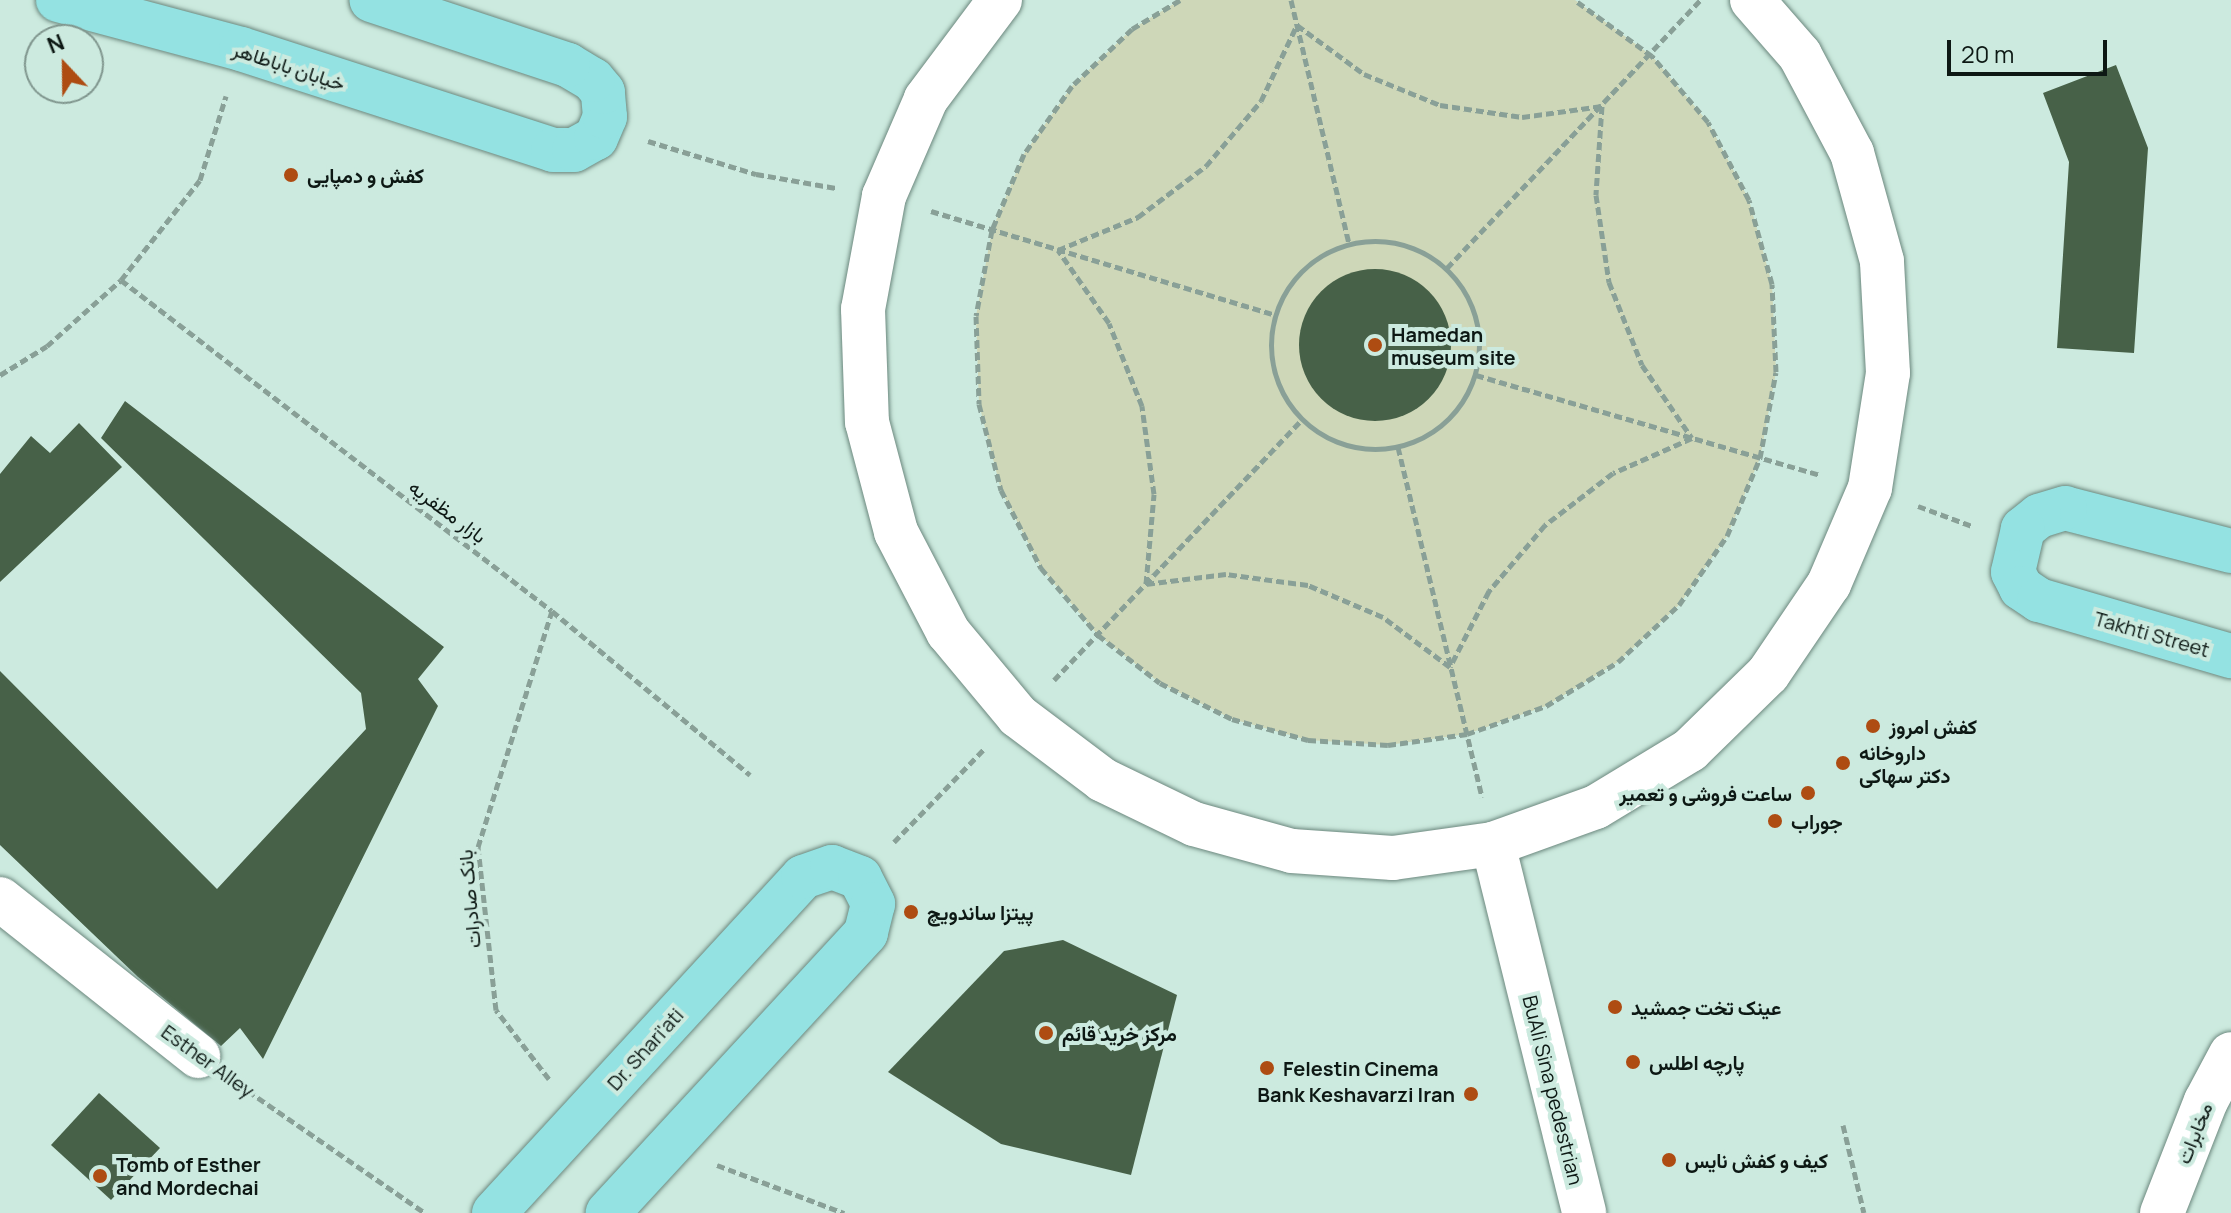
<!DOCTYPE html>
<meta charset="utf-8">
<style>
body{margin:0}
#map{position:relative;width:2231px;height:1213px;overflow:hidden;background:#cceadf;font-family:Manrope,Vazirmatn,sans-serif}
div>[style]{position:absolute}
.green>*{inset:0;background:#ced7b8}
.building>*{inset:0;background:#476148}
.round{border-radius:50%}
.path>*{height:5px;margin-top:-2.5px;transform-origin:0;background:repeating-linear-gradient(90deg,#89a097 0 8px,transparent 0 12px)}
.path>.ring{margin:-2.5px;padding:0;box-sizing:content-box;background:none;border:5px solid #89a097;border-radius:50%}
.roads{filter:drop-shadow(0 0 2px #6c887e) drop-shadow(0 0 2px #6c887e)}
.minor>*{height:44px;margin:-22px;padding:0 22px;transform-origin:22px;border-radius:22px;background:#fff}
.major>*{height:44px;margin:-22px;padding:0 22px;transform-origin:22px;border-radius:22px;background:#94e2e2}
.dots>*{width:22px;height:22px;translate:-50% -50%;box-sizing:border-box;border:4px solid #cceadf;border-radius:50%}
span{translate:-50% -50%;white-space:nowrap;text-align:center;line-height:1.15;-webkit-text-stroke:8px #cceadf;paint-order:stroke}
.street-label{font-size:20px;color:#0d1814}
.poi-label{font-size:20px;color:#0d1814;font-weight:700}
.left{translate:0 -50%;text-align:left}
.right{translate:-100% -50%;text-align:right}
.north{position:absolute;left:24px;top:24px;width:80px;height:80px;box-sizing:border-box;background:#cceadf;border:2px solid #80968e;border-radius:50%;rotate:338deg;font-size:22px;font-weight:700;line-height:32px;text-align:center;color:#0d1814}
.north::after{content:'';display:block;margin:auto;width:28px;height:36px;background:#ae4c12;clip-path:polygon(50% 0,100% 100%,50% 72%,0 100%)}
.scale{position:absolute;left:1947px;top:40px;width:160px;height:36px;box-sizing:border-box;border:4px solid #0d1814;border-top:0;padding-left:10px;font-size:24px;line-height:28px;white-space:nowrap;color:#0d1814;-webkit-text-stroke:6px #cceadf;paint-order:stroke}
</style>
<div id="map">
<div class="green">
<div style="clip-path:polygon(1180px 0,1575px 0,1652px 56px,1708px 122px,1749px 200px,1772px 284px,1776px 372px,1760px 458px,1727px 536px,1679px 605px,1618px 662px,1546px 706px,1467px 734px,1388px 745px,1308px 740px,1232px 719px,1160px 683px,1098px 635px,1041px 568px,1001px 490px,979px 404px,976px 316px,992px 230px,1024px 154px,1072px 86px,1132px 29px)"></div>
</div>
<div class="building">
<div style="clip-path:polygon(2116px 65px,2148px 148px,2134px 353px,2057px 348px,2069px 162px,2043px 93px)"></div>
<div class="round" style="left:1299px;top:269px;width:152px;height:152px"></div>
<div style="clip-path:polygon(125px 401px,444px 647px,418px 679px,438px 706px,263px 1059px,240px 1028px,221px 1046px,138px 977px,0 845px,0 671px,217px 889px,366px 729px,361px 693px,101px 438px)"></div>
<div style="clip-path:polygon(79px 423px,122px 467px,0 582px,0 474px,31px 436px,50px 453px)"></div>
<div style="clip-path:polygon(1063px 940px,1177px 995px,1131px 1175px,1001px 1144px,888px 1072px,1004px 951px)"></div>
<div style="clip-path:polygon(99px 1093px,160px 1148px,111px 1200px,51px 1145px)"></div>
</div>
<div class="path">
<div style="left:1180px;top:0;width:56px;rotate:148.9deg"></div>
<div style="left:1132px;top:29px;width:83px;rotate:136.5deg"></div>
<div style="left:1072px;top:86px;width:83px;rotate:125.2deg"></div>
<div style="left:1024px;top:154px;width:82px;rotate:112.8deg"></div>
<div style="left:992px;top:230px;width:87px;rotate:100.5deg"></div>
<div style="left:976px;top:316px;width:88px;rotate:88deg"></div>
<div style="left:979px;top:404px;width:89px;rotate:75.7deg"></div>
<div style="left:1001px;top:490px;width:88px;rotate:62.9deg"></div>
<div style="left:1041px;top:568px;width:88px;rotate:49.6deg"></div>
<div style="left:1098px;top:635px;width:78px;rotate:37.7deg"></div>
<div style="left:1160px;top:683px;width:80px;rotate:26.6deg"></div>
<div style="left:1232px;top:719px;width:79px;rotate:15.4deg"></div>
<div style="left:1308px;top:740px;width:80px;rotate:3.6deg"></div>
<div style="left:1388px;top:745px;width:80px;rotate:-7.9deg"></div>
<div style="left:1467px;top:734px;width:84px;rotate:-19.5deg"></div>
<div style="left:1546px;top:706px;width:84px;rotate:-31.4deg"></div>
<div style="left:1618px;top:662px;width:83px;rotate:-43.1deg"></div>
<div style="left:1679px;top:605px;width:84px;rotate:-55.2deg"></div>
<div style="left:1727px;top:536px;width:85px;rotate:-67.1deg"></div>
<div style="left:1760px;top:458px;width:87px;rotate:-79.5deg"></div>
<div style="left:1776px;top:372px;width:88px;rotate:-92.6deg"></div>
<div style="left:1772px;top:284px;width:87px;rotate:-105.3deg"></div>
<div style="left:1749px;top:200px;width:88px;rotate:-117.7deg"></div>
<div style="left:1708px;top:122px;width:87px;rotate:-130.3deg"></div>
<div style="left:1652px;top:56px;width:95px;rotate:-144deg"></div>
<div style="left:1291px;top:0;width:251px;rotate:76.6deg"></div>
<div style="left:1297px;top:25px;width:83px;rotate:36.2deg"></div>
<div style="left:1364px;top:74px;width:82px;rotate:22.2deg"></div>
<div style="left:1440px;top:105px;width:83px;rotate:8.3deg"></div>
<div style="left:1522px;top:117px;width:81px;rotate:-7.8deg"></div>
<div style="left:1602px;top:106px;width:89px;rotate:93.9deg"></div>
<div style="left:1596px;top:195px;width:88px;rotate:81.5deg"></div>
<div style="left:1609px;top:282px;width:89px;rotate:68.3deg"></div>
<div style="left:1642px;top:365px;width:88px;rotate:55.6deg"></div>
<div style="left:1692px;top:438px;width:86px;rotate:156.1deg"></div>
<div style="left:1613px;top:473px;width:86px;rotate:142.6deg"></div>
<div style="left:1545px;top:525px;width:87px;rotate:130.3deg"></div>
<div style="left:1489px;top:591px;width:85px;rotate:117.2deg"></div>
<div style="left:1450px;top:667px;width:84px;rotate:-143.3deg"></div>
<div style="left:1383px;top:617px;width:82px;rotate:-156.9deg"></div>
<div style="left:1308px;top:585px;width:83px;rotate:-172.4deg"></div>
<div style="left:1226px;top:574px;width:81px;rotate:172.9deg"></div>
<div style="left:1146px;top:584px;width:90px;rotate:-84.9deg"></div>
<div style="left:1154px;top:494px;width:89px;rotate:-97.8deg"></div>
<div style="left:1142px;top:406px;width:89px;rotate:-111.7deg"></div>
<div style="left:1109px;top:323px;width:89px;rotate:-124.9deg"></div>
<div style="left:1058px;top:250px;width:87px;rotate:-22.4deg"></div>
<div style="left:1138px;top:217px;width:85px;rotate:-36.9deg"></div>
<div style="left:1206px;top:166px;width:85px;rotate:-49.8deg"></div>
<div style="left:1261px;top:101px;width:84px;rotate:-64.7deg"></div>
<div style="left:648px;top:141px;width:113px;rotate:17deg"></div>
<div style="left:756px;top:174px;width:81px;rotate:9.9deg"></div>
<div style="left:931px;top:211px;width:359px;rotate:16.8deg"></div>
<div class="ring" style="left:1271px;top:241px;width:203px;height:203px"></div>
<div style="left:1447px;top:268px;width:369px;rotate:-46.6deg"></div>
<div style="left:121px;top:280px;width:543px;rotate:37.52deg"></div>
<div style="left:552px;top:611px;width:257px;rotate:39.6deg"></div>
<div style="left:0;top:375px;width:55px;rotate:-31.7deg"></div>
<div style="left:47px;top:346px;width:99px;rotate:-41.7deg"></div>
<div style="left:121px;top:280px;width:127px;rotate:-51.7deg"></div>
<div style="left:200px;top:180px;width:88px;rotate:-72.8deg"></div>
<div style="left:1476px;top:375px;width:359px;rotate:16.2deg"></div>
<div style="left:1398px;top:447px;width:360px;rotate:76.5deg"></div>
<div style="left:1918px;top:506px;width:58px;rotate:20.3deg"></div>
<div style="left:1054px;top:680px;width:359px;rotate:-46.4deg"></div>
<div style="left:894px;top:842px;width:129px;rotate:-45.9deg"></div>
<div style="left:549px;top:1079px;width:87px;rotate:-127.5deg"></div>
<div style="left:496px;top:1010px;width:164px;rotate:-96.3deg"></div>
<div style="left:478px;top:847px;width:247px;rotate:-72.6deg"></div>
<div style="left:238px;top:1084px;width:227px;rotate:34.6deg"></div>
<div style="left:1843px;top:1125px;width:90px;rotate:76.6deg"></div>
<div style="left:717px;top:1165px;width:136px;rotate:20.7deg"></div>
</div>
<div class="roads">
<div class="minor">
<div style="left:1000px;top:0;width:124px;rotate:126.8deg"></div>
<div style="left:926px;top:99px;width:106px;rotate:113.4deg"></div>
<div style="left:884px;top:196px;width:115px;rotate:100.5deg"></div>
<div style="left:863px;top:309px;width:113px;rotate:88deg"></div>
<div style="left:867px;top:422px;width:114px;rotate:75.2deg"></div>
<div style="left:896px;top:532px;width:113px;rotate:62.5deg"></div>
<div style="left:948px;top:632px;width:109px;rotate:50.2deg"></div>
<div style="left:1018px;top:716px;width:106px;rotate:37deg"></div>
<div style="left:1103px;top:780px;width:101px;rotate:25.8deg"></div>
<div style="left:1194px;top:824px;width:102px;rotate:15.4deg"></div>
<div style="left:1292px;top:851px;width:101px;rotate:4deg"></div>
<div style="left:1393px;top:858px;width:101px;rotate:-8deg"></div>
<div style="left:1493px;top:844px;width:109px;rotate:-19.8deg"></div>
<div style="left:1596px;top:807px;width:110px;rotate:-31.2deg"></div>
<div style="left:1690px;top:750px;width:109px;rotate:-44.3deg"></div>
<div style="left:1768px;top:674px;width:109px;rotate:-55.9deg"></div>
<div style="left:1829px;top:584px;width:104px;rotate:-66.9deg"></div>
<div style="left:1870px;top:488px;width:116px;rotate:-81.1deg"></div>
<div style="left:1888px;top:373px;width:112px;rotate:-93.1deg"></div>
<div style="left:1882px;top:261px;width:112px;rotate:-105.5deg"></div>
<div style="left:1852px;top:153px;width:111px;rotate:-118deg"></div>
<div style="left:1800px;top:55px;width:73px;rotate:-131.1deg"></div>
<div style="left:1493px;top:844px;width:380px;rotate:76.1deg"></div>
<div style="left:0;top:899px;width:253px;rotate:38.4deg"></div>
<div style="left:2162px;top:1213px;width:120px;rotate:-68.6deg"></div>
<div style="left:2206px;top:1101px;width:53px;rotate:-62deg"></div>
</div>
<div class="major">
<div style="left:58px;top:0;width:189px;rotate:15deg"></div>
<div style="left:241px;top:49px;width:328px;rotate:17.9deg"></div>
<div style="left:553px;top:150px;width:21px"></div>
<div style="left:574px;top:150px;width:25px;rotate:-29deg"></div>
<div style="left:596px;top:138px;width:23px;rotate:-67deg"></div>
<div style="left:605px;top:117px;width:25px;rotate:-95deg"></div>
<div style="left:603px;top:92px;width:16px;rotate:-130deg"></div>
<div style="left:593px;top:80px;width:29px;rotate:-149deg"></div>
<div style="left:568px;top:65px;width:207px;rotate:-161.7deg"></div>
<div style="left:2231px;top:551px;width:171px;rotate:-165.5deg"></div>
<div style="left:2065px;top:508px;width:27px;rotate:163deg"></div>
<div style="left:2039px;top:516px;width:21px;rotate:141deg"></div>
<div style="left:2023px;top:529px;width:44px;rotate:103.1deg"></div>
<div style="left:2013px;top:572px;width:18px;rotate:63deg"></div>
<div style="left:2021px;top:588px;width:22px;rotate:34deg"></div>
<div style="left:2039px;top:600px;width:200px;rotate:16.3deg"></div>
<div style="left:494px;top:1213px;width:456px;rotate:-47.4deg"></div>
<div style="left:803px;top:877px;width:31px;rotate:-19deg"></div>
<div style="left:832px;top:867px;width:30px;rotate:21deg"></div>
<div style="left:860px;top:878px;width:29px;rotate:63deg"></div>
<div style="left:873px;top:904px;width:30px;rotate:104deg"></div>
<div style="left:866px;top:933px;width:381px;rotate:132.7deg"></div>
</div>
</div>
<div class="dots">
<div style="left:291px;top:175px;background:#ae4c12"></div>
<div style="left:1375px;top:345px;background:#ae4c12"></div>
<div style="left:1873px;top:726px;background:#ae4c12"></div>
<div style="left:1843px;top:763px;background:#ae4c12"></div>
<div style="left:1808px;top:793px;background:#ae4c12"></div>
<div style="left:1775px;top:821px;background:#ae4c12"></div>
<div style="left:911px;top:912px;background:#ae4c12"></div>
<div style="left:1615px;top:1007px;background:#ae4c12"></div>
<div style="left:1046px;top:1033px;background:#ae4c12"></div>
<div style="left:1633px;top:1062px;background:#ae4c12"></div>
<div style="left:1267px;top:1068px;background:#ae4c12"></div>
<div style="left:1471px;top:1094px;background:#ae4c12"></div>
<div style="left:1669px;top:1160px;background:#ae4c12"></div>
<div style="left:100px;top:1176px;background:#ae4c12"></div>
</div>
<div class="street-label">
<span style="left:289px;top:66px;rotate:18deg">خیابان باباطاهر</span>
<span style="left:448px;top:511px;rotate:37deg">بازار مظفریه</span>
<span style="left:2152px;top:634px;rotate:16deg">Takhti Street</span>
<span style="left:469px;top:899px;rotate:-95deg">بانک صادرات</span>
<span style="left:645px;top:1049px;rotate:-48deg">Dr. Shari'ati</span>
<span style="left:208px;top:1061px;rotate:36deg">Esther Alley</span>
<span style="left:1553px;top:1090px;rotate:76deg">BuAli Sina pedestrian</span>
<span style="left:2194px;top:1133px;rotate:-68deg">مخابرات</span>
</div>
<div class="poi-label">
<span class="left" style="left:307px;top:175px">کفش و دمپایی</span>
<span class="left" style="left:1391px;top:346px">Hamedan<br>museum site</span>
<span class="left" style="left:1889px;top:726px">کفش امروز</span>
<span class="left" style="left:1859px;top:764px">داروخانه<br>دکتر سهاکی</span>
<span class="right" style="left:1792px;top:793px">ساعت فروشی و تعمیر</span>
<span class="left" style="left:1791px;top:821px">جوراب</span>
<span class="left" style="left:927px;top:912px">پیتزا ساندویچ</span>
<span class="left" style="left:1631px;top:1007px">عینک تخت جمشید</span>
<span class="left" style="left:1062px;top:1033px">مرکز خرید قائم</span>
<span class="left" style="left:1649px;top:1062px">پارچه اطلس</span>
<span class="left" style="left:1283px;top:1068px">Felestin Cinema</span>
<span class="right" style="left:1455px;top:1094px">Bank Keshavarzi Iran</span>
<span class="left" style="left:1685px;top:1160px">کیف و کفش نایس</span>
<span class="left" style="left:116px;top:1176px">Tomb of Esther<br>and Mordechai</span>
</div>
<div class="north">N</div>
<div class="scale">20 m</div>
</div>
